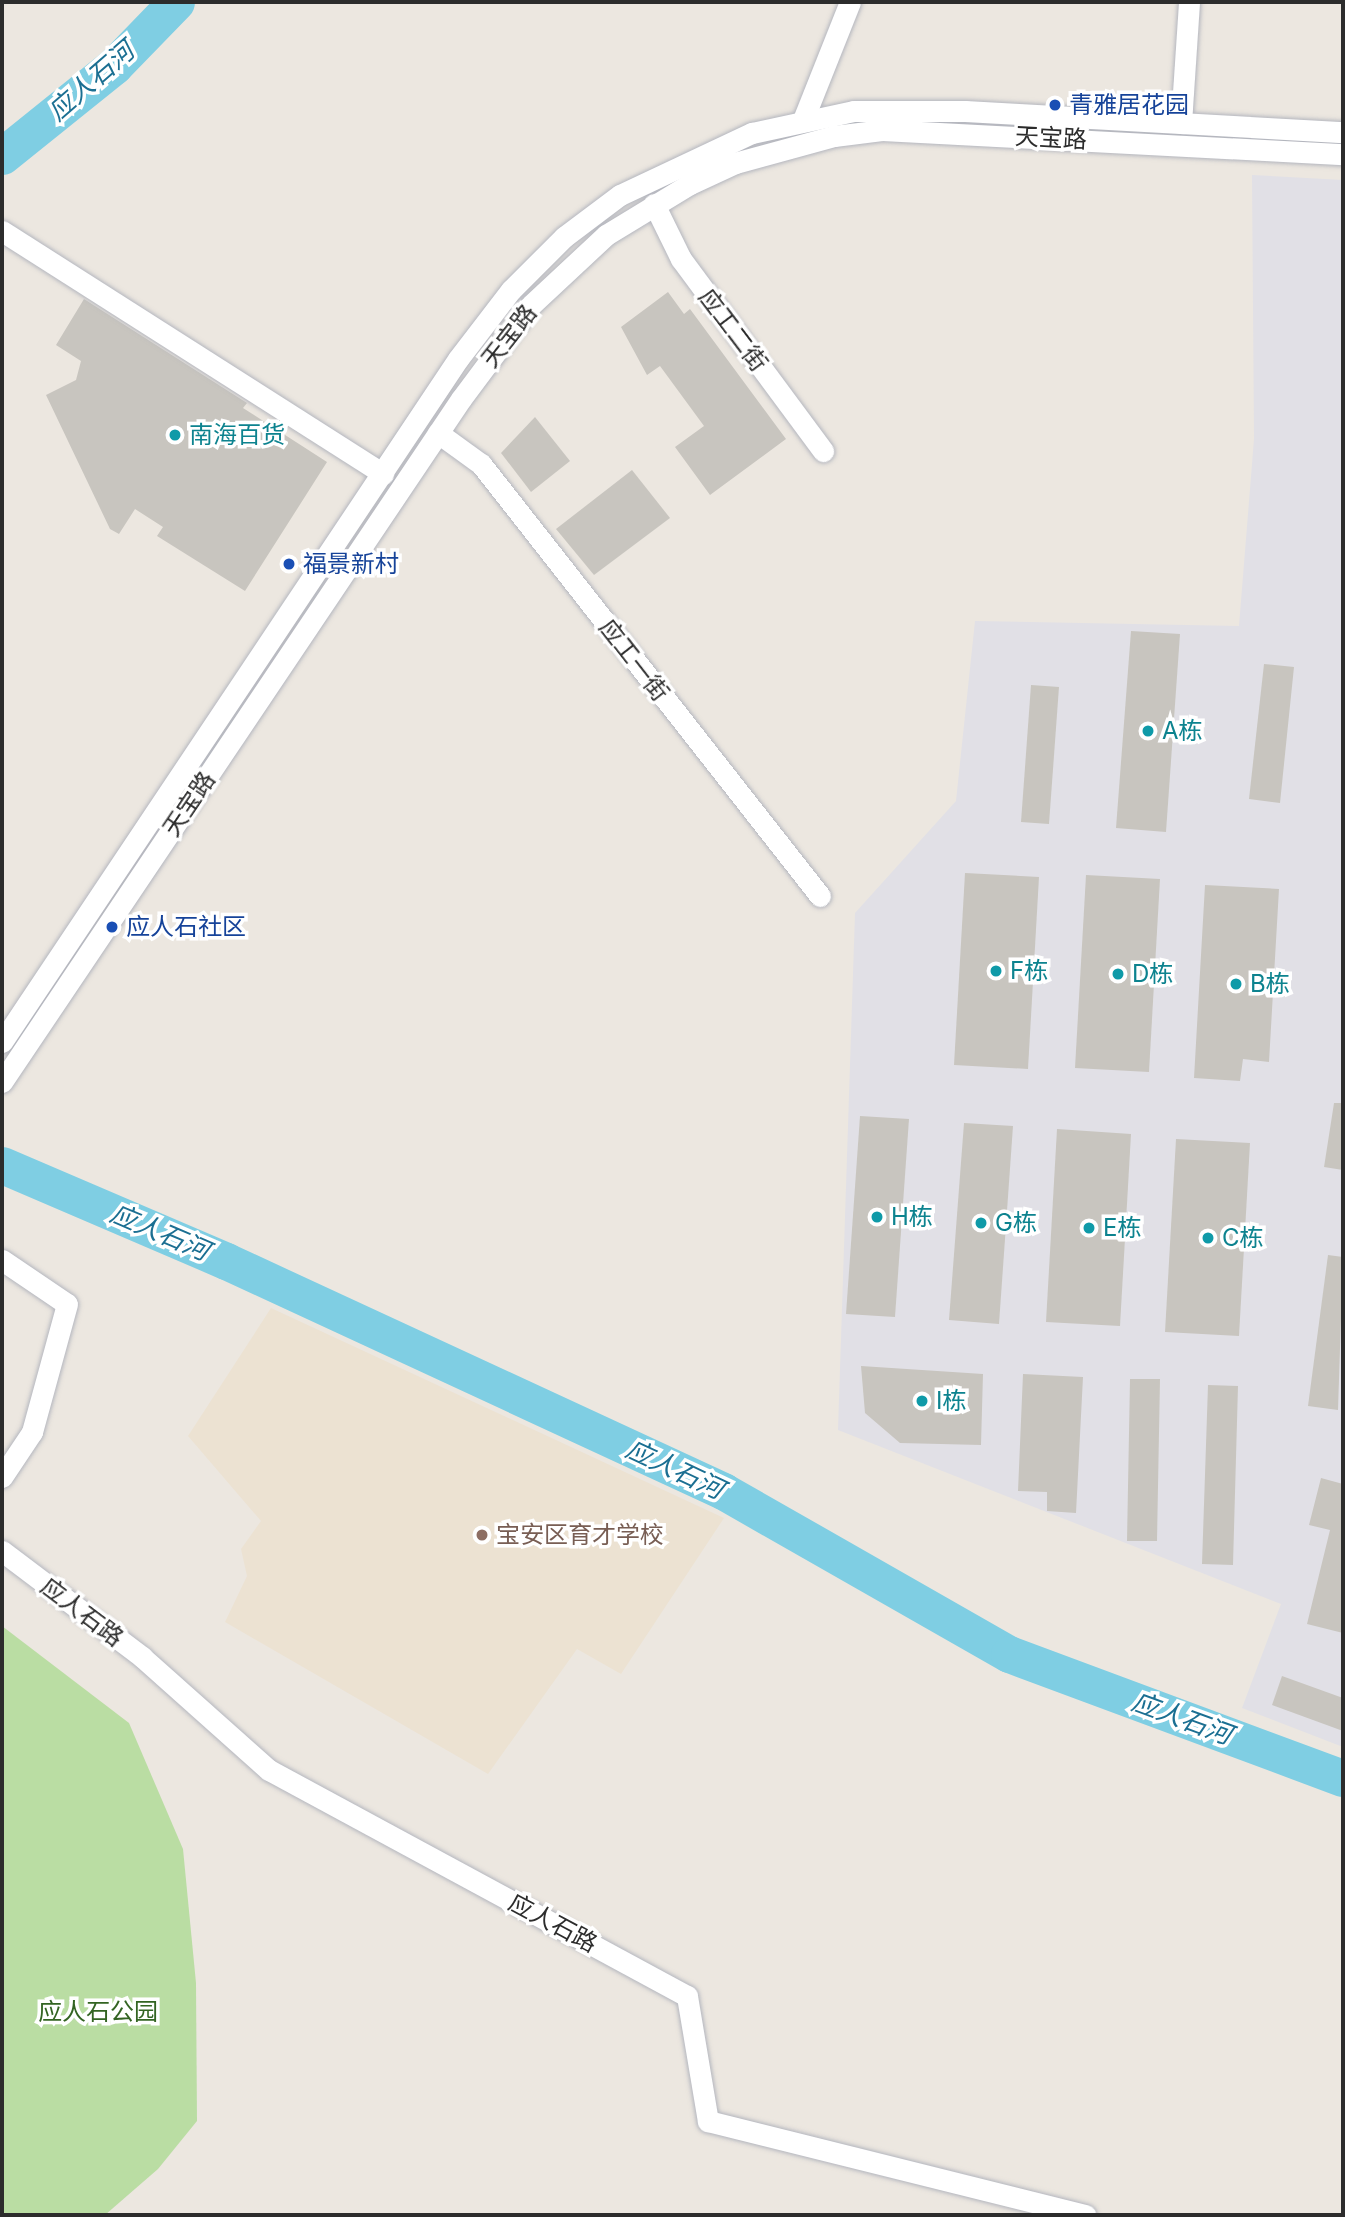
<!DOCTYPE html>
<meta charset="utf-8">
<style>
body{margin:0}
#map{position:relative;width:1345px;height:2217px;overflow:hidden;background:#ece7e0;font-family:Inter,"Noto Sans SC",sans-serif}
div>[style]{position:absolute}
.industrial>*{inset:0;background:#e1e0e6}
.education>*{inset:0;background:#ece2d2}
.green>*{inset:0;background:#badda3}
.river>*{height:37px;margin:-18.5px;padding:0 18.5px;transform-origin:18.5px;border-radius:18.5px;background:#7fcee3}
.building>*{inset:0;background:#c8c5bf}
.roads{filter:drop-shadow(0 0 2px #b4b6be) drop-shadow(0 0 2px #b4b6be)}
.minor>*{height:21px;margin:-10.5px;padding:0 10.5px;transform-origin:10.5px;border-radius:10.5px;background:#fff}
.dots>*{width:19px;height:19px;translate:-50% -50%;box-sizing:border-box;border:4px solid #fff;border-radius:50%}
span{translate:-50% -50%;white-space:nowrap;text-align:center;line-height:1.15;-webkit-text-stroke:7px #fff;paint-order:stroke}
.transit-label{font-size:24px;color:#164399}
.left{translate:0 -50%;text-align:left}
.street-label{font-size:24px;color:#2c2c2c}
.culture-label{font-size:24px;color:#0d838f}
.education-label{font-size:24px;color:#785e54}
.park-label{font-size:24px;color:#336422}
.water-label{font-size:26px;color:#1b6f92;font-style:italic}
.frame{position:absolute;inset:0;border:4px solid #2c2c2c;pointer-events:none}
</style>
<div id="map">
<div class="industrial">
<div style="clip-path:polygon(1252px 175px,1343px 180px,1343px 1747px,1242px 1708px,1281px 1604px,838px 1430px,855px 913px,956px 801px,975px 621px,1239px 626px,1254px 439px)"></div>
</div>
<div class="education">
<div style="clip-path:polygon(271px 1308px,724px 1518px,621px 1674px,577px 1649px,488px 1774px,225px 1622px,247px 1576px,241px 1549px,261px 1521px,188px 1436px)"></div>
</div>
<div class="green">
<div style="clip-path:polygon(2px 1626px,129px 1723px,183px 1849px,196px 1983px,197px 2121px,158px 2169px,105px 2215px,2px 2215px)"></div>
</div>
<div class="river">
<div style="left:2px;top:156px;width:144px;rotate:-38.8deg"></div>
<div style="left:114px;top:66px;width:89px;rotate:-45.9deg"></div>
<div style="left:2px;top:1165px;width:244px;rotate:23.2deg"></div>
<div style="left:226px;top:1261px;width:548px;rotate:24.83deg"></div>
<div style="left:723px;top:1491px;width:329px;rotate:29.7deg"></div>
<div style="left:1009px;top:1654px;width:356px;rotate:20.4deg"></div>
</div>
<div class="building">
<div style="clip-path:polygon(668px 292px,684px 314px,690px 309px,786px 439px,710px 495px,675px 447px,704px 426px,660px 366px,647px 375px,621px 327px)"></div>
<div style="clip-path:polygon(84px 299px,247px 403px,243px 408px,327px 462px,245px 591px,157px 536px,163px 527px,135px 509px,119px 534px,110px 529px,46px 395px,76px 380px,81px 361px,56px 345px)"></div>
<div style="clip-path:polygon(535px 417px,570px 461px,531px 492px,501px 453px)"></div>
<div style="clip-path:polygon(632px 470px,670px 518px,594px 575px,556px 529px)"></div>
<div style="clip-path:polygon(1131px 631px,1180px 634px,1166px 832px,1116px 828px)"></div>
<div style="clip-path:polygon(1264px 664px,1294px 667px,1280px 803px,1249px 799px)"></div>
<div style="clip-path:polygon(1031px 685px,1059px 687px,1049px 824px,1021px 822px)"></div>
<div style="clip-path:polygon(965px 873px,1039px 877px,1028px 1069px,954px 1065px)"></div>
<div style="clip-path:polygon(1086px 875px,1160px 879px,1149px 1072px,1075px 1068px)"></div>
<div style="clip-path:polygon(1205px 885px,1279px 889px,1269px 1062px,1243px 1059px,1240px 1081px,1194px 1078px)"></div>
<div style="clip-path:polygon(1334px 1103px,1343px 1103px,1343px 1170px,1324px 1167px)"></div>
<div style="clip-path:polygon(860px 1116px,909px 1119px,895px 1317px,846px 1314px)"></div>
<div style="clip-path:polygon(964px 1123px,1013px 1126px,999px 1324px,949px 1320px)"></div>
<div style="clip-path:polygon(1057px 1129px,1131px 1134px,1120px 1326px,1046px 1322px)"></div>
<div style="clip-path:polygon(1176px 1139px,1250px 1143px,1239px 1336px,1165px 1332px)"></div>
<div style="clip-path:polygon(1328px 1255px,1343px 1257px,1338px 1410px,1308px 1406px)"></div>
<div style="clip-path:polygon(861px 1366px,983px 1374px,981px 1445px,900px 1443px,865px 1413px)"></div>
<div style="clip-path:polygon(1023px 1374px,1083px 1377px,1076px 1513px,1047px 1511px,1047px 1492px,1018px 1491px)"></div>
<div style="clip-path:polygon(1130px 1379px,1160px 1379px,1157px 1541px,1127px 1541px)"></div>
<div style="clip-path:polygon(1208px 1385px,1238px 1386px,1233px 1565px,1202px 1564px)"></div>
<div style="clip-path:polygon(1321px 1478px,1343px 1484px,1343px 1633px,1307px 1624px,1330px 1530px,1309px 1525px)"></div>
<div style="clip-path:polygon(1282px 1676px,1343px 1698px,1343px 1731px,1272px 1705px)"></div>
</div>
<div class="roads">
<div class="minor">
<div style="left:803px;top:120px;width:127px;rotate:-68.3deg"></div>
<div style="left:1181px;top:123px;width:121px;rotate:-86.2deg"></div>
<div style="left:654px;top:204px;width:61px;rotate:63.9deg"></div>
<div style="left:681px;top:259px;width:239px;rotate:53.5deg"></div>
<div style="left:2px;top:231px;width:452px;rotate:32.5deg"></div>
<div style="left:438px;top:433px;width:53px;rotate:35.8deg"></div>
<div style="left:481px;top:464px;width:549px;rotate:51.88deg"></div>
<div style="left:2px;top:1042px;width:821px;rotate:-56.27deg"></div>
<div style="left:458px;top:359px;width:87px;rotate:-52.5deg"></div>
<div style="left:511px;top:290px;width:75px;rotate:-45deg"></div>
<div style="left:564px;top:237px;width:70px;rotate:-36.9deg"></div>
<div style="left:620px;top:195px;width:146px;rotate:-25.2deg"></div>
<div style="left:752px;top:133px;width:104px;rotate:-12.2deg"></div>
<div style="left:854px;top:111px;width:111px"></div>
<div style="left:965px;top:111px;width:379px;rotate:3.2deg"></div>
<div style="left:2px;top:1082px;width:823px;rotate:-56.1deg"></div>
<div style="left:461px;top:399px;width:117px;rotate:-53.3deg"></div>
<div style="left:531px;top:305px;width:103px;rotate:-43deg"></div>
<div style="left:606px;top:235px;width:98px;rotate:-31.3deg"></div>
<div style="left:690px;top:184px;width:50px;rotate:-25deg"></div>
<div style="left:735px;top:163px;width:103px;rotate:-15.3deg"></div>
<div style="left:834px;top:136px;width:48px;rotate:-7.1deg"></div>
<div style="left:882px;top:130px;width:462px;rotate:3deg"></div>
<div style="left:2px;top:1260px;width:78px;rotate:34.1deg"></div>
<div style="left:67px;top:1304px;width:133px;rotate:105.3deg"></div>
<div style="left:32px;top:1432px;width:54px;rotate:123.7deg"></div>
<div style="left:2px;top:1551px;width:176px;rotate:37.1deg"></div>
<div style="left:142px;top:1657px;width:170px;rotate:41.7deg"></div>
<div style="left:269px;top:1770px;width:475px;rotate:28.4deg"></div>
<div style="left:687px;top:1996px;width:127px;rotate:80.5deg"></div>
<div style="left:708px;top:2121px;width:389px;rotate:14deg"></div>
</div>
</div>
<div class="dots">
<div style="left:1055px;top:105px;background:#1a4fb4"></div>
<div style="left:175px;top:435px;background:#0f9aa8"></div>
<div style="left:289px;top:564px;background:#1a4fb4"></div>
<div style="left:1148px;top:731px;background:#0f9aa8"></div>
<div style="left:112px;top:927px;background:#1a4fb4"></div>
<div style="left:996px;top:971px;background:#0f9aa8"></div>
<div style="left:1118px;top:974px;background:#0f9aa8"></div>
<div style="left:1236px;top:984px;background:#0f9aa8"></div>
<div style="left:877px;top:1217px;background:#0f9aa8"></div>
<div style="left:981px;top:1223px;background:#0f9aa8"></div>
<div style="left:1089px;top:1228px;background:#0f9aa8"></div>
<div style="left:1208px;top:1238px;background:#0f9aa8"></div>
<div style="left:922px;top:1401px;background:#0f9aa8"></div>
<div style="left:482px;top:1535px;background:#8d6e63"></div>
</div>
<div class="transit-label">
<span class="left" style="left:1069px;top:105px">青雅居花园</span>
<span class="left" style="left:303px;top:564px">福景新村</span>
<span class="left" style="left:126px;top:927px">应人石社区</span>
</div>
<div class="street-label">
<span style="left:1051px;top:138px;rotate:3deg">天宝路</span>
<span style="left:733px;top:330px;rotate:53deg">应工二街</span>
<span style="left:509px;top:336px;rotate:-52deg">天宝路</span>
<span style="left:634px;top:660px;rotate:52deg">应工一街</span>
<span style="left:189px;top:804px;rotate:-56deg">天宝路</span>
<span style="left:82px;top:1612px;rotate:37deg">应人石路</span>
<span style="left:553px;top:1923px;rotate:28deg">应人石路</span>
</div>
<div class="culture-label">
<span class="left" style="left:189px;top:435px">南海百货</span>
<span class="left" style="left:1162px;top:731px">A栋</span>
<span class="left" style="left:1010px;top:971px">F栋</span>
<span class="left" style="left:1132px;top:974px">D栋</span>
<span class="left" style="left:1250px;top:984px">B栋</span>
<span class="left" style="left:891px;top:1217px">H栋</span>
<span class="left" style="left:995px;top:1223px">G栋</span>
<span class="left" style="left:1103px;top:1228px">E栋</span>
<span class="left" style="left:1222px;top:1238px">C栋</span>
<span class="left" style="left:936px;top:1401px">I栋</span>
</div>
<div class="education-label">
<span class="left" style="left:496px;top:1535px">宝安区育才学校</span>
</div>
<div class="park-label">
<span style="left:98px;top:2012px">应人石公园</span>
</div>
<div class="water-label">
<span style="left:91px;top:81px;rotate:-41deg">应人石河</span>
<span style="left:160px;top:1232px;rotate:23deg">应人石河</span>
<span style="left:675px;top:1469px;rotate:25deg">应人石河</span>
<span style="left:1182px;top:1718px;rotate:20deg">应人石河</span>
</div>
<div class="frame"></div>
</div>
